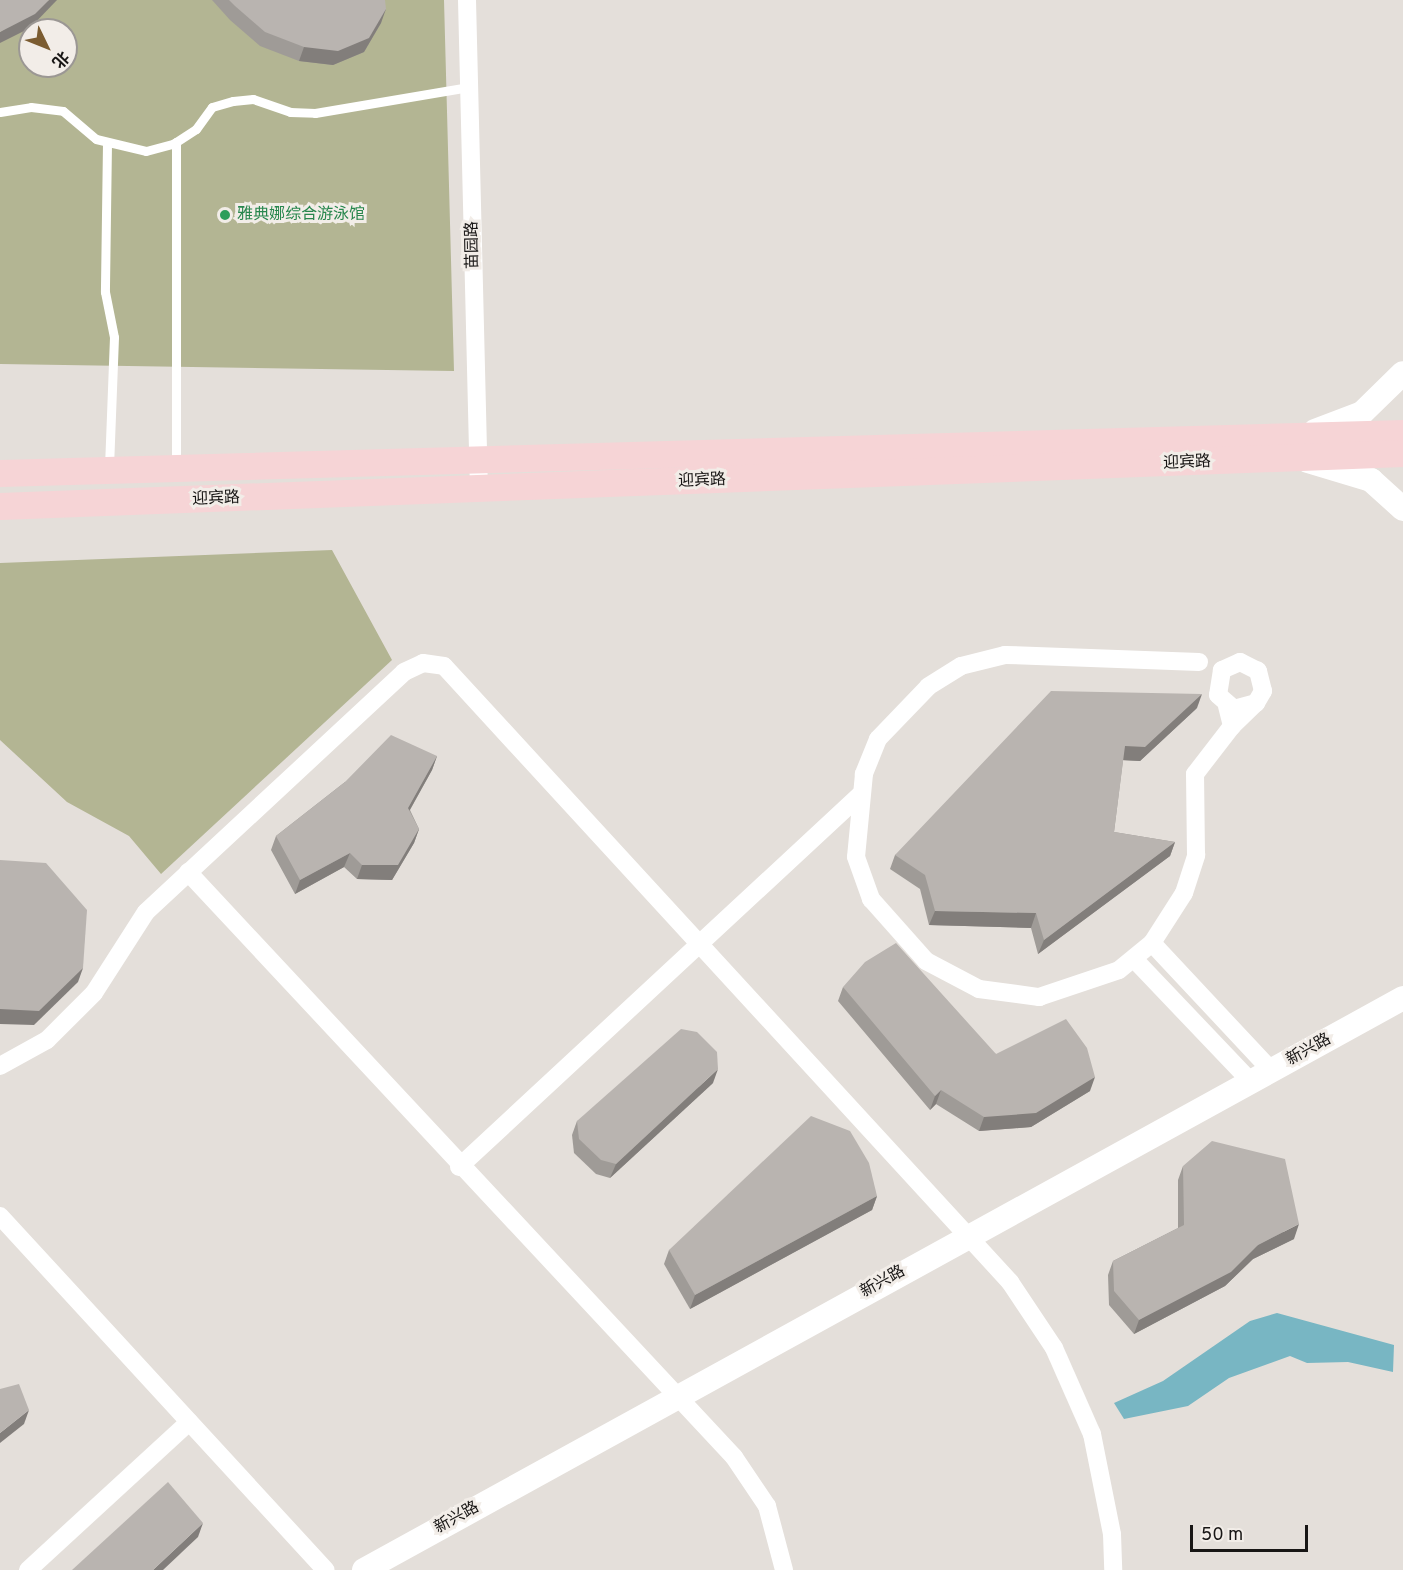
<!DOCTYPE html>
<meta charset="utf-8">
<style>
body{margin:0}
#map{position:relative;width:1403px;height:1570px;overflow:hidden;background:#e4dfda;font-family:Overpass,"Noto Sans SC",sans-serif}
div>[style]{position:absolute}
.green>*{inset:0;background:#b3b593}
.water>*{inset:0;background:#78b6c3}
.service>*{height:9px;margin:-4.5px;padding:0 4.5px;transform-origin:4.5px;border-radius:4.5px;background:#fff}
.minor>*{height:18px;margin:-9px;padding:0 9px;transform-origin:9px;border-radius:9px;background:#fff}
.tertiary>*{height:24px;margin:-12px;padding:0 12px;transform-origin:12px;border-radius:12px;background:#fff}
.secondary>*{height:27px;margin:-13.5px;padding:0 13.5px;transform-origin:13.5px;border-radius:13.5px;background:#f6d4d6}
.wall>*{inset:0;background:#9f9b97}
.shaded-wall>*{inset:0;background:#827e7b}
.building>*{inset:0;background:#b9b4b0}
.dots>*{width:16px;height:16px;translate:-50% -50%;box-sizing:border-box;border:3px solid #f2ede8;border-radius:50%}
span{translate:-50% -50%;white-space:nowrap;text-align:center;line-height:1.15;-webkit-text-stroke:6px #f2ede8;paint-order:stroke}
.leisure-label{font-size:16px;color:#27864d}
.left{translate:0 -50%;text-align:left}
.street-label{font-size:16px;color:#181615}
.north{position:absolute;left:18px;top:18px;width:60px;height:60px;box-sizing:border-box;background:#f2ede8;border:2px solid #9b9794;border-radius:50%;rotate:133deg;font-size:16px;font-weight:700;line-height:24px;text-align:center;color:#181615}
.north::after{content:'';display:block;margin:auto;width:21px;height:27px;background:#7b5c31;clip-path:polygon(50% 0,100% 100%,50% 72%,0 100%)}
.scale{position:absolute;left:1190px;top:1525px;width:118px;height:27px;box-sizing:border-box;border:3px solid #181615;border-top:0;padding-left:8px;font-size:18px;line-height:21px;white-space:nowrap;color:#181615;-webkit-text-stroke:4px #f2ede8;paint-order:stroke}
</style>
<div id="map">
<div class="green">
<div style="clip-path:polygon(evenodd,0 0,444px 0,454px 371px,0 364px,0 0,30px 30px,66px 30px,66px 66px,30px 66px,30px 30px)"></div>
<div style="clip-path:polygon(332px 550px,392px 660px,161px 874px,129px 836px,67px 802px,0 740px,0 563px)"></div>
</div>
<div class="water">
<div style="clip-path:polygon(1277px 1313px,1394px 1345px,1393px 1372px,1348px 1362px,1307px 1363px,1290px 1356px,1229px 1378px,1188px 1406px,1124px 1419px,1114px 1403px,1163px 1381px,1250px 1321px)"></div>
</div>
<div class="service">
<div style="left:0;top:112px;width:31px;rotate:-9deg"></div>
<div style="left:31px;top:107px;width:32px;rotate:7deg"></div>
<div style="left:63px;top:111px;width:43px;rotate:40.3deg"></div>
<div style="left:96px;top:139px;width:51px;rotate:13.5deg"></div>
<div style="left:146px;top:151px;width:28px;rotate:-15deg"></div>
<div style="left:173px;top:144px;width:27px;rotate:-33deg"></div>
<div style="left:196px;top:129px;width:27px;rotate:-54deg"></div>
<div style="left:212px;top:107px;width:22px;rotate:-16deg"></div>
<div style="left:233px;top:101px;width:20px;rotate:-6deg"></div>
<div style="left:253px;top:99px;width:39px;rotate:19deg"></div>
<div style="left:290px;top:112px;width:25px;rotate:2deg"></div>
<div style="left:315px;top:113px;width:156px;rotate:-9.6deg"></div>
<div style="left:107px;top:143px;width:149px;rotate:90.8deg"></div>
<div style="left:105px;top:292px;width:46px;rotate:78.7deg"></div>
<div style="left:114px;top:337px;width:130px;rotate:92.2deg"></div>
<div style="left:176px;top:465px;width:323px;rotate:-90deg"></div>
</div>
<div class="minor">
<div style="left:467px;top:0;width:490px;rotate:88.6deg"></div>
<div style="left:1199px;top:662px;width:194px;rotate:-177.9deg"></div>
<div style="left:1005px;top:655px;width:45px;rotate:166deg"></div>
<div style="left:961px;top:666px;width:39px;rotate:148deg"></div>
<div style="left:928px;top:687px;width:72px;rotate:133.9deg"></div>
<div style="left:878px;top:739px;width:38px;rotate:112deg"></div>
<div style="left:864px;top:774px;width:83px;rotate:95.5deg"></div>
<div style="left:856px;top:857px;width:45px;rotate:70.3deg"></div>
<div style="left:871px;top:899px;width:83px;rotate:48.4deg"></div>
<div style="left:926px;top:961px;width:60px;rotate:27.8deg"></div>
<div style="left:979px;top:989px;width:61px;rotate:7.6deg"></div>
<div style="left:1039px;top:997px;width:84px;rotate:-18.6deg"></div>
<div style="left:1119px;top:970px;width:43px;rotate:-39.3deg"></div>
<div style="left:1152px;top:943px;width:59px;rotate:-57.4deg"></div>
<div style="left:1184px;top:893px;width:40px;rotate:-72deg"></div>
<div style="left:1196px;top:855px;width:81px;rotate:-90.7deg"></div>
<div style="left:1195px;top:774px;width:61px;rotate:-52.4deg"></div>
<div style="left:1227px;top:706px;width:21px;rotate:76deg"></div>
<div style="left:1232px;top:726px;width:33px;rotate:-44deg"></div>
<div style="left:1256px;top:703px;width:14px;rotate:-60deg"></div>
<div style="left:1263px;top:691px;width:21px;rotate:-104deg"></div>
<div style="left:1258px;top:671px;width:20px;rotate:-153deg"></div>
<div style="left:1240px;top:662px;width:20px;rotate:156deg"></div>
<div style="left:1222px;top:670px;width:25px;rotate:99deg"></div>
<div style="left:1218px;top:695px;width:21px;rotate:41deg"></div>
<div style="left:1234px;top:709px;width:23px;rotate:-15deg"></div>
<div style="left:188px;top:872px;width:800px;rotate:46.97deg"></div>
<div style="left:734px;top:1457px;width:59px;rotate:56deg"></div>
<div style="left:767px;top:1506px;width:66px;rotate:75.1deg"></div>
<div style="left:1152px;top:943px;width:174px;rotate:46.9deg"></div>
<div style="left:1135px;top:960px;width:168px;rotate:46.4deg"></div>
<div style="left:0;top:1066px;width:54px;rotate:-29deg"></div>
<div style="left:47px;top:1040px;width:66px;rotate:-45deg"></div>
<div style="left:94px;top:993px;width:96px;rotate:-57.3deg"></div>
<div style="left:146px;top:912px;width:352px;rotate:-42.9deg"></div>
<div style="left:404px;top:672px;width:21px;rotate:-25deg"></div>
<div style="left:423px;top:663px;width:21px;rotate:8deg"></div>
<div style="left:444px;top:666px;width:837px;rotate:47.42deg"></div>
<div style="left:1010px;top:1282px;width:79px;rotate:56.3deg"></div>
<div style="left:1054px;top:1348px;width:94px;rotate:66.2deg"></div>
<div style="left:1092px;top:1434px;width:102px;rotate:78.7deg"></div>
<div style="left:1112px;top:1534px;width:36px;rotate:88deg"></div>
<div style="left:459px;top:1167px;width:546px;rotate:-42.85deg"></div>
<div style="left:0;top:1216px;width:481px;rotate:47.4deg"></div>
<div style="left:28px;top:1570px;width:219px;rotate:-42.6deg"></div>
</div>
<div class="tertiary">
<div style="left:1315px;top:431px;width:50px;rotate:-21deg"></div>
<div style="left:1362px;top:413px;width:57px;rotate:-44.3deg"></div>
<div style="left:1308px;top:461px;width:66px;rotate:16.8deg"></div>
<div style="left:1371px;top:480px;width:43px;rotate:42.2deg"></div>
<div style="left:364px;top:1570px;width:1186px;rotate:-28.83deg"></div>
</div>
<div class="secondary">
<div style="left:0;top:473px;width:1404px;rotate:-1.63deg"></div>
<div style="left:0;top:506px;width:1404px;rotate:-2.16deg"></div>
</div>
<div class="wall">
<div style="clip-path:polygon(212px 0,385px 0,381px 23px,364px 52px,333px 65px,299px 61px,260px 46px,230px 20px)"></div>
<div style="clip-path:polygon(1197px 708px,1140px 761px,1123px 760px,1114px 832px,1175px 842px,1170px 856px,1038px 954px,1031px 928px,929px 925px,920px 889px,890px 869px,895px 855px)"></div>
<div style="clip-path:polygon(437px 756px,432px 770px,410px 810px,419px 829px,414px 843px,392px 880px,357px 879px,344px 867px,295px 894px,271px 850px,276px 836px,345px 782px)"></div>
<div style="clip-path:polygon(843px 987px,996px 1054px,1090px 1091px,1031px 1127px,979px 1131px,936px 1104px,930px 1110px,838px 1001px)"></div>
<div style="clip-path:polygon(713px 1083px,610px 1178px,596px 1174px,574px 1153px,572px 1135px,577px 1121px)"></div>
<div style="clip-path:polygon(1183px 1166px,1294px 1239px,1253px 1259px,1225px 1286px,1134px 1334px,1109px 1305px,1108px 1275px,1113px 1261px,1178px 1228px,1178px 1180px)"></div>
<div style="clip-path:polygon(877px 1196px,872px 1210px,690px 1309px,664px 1264px,669px 1250px)"></div>
</div>
<div class="shaded-wall">
<div style="clip-path:polygon(49px 0,57px 0,30px 28px,0 43px,0 32px)"></div>
<div style="clip-path:polygon(386px 9px,381px 23px,364px 52px,333px 65px,299px 61px,304px 47px)"></div>
<div style="clip-path:polygon(1202px 694px,1197px 708px,1140px 761px,1120px 760px,1125px 746px)"></div>
<div style="clip-path:polygon(437px 756px,432px 770px,403px 822px,408px 808px)"></div>
<div style="clip-path:polygon(419px 829px,414px 843px,392px 880px,357px 879px,362px 865px)"></div>
<div style="clip-path:polygon(1175px 842px,1170px 856px,1038px 954px,1044px 940px)"></div>
<div style="clip-path:polygon(350px 853px,344px 867px,295px 894px,300px 880px)"></div>
<div style="clip-path:polygon(935px 911px,1036px 913px,1031px 928px,929px 925px)"></div>
<div style="clip-path:polygon(83px 968px,78px 982px,34px 1025px,0 1024px,0 1009px)"></div>
<div style="clip-path:polygon(718px 1069px,713px 1083px,610px 1178px,616px 1164px)"></div>
<div style="clip-path:polygon(1095px 1077px,1090px 1091px,1031px 1127px,979px 1131px,984px 1117px)"></div>
<div style="clip-path:polygon(941px 1090px,936px 1104px,930px 1110px,935px 1096px)"></div>
<div style="clip-path:polygon(877px 1196px,872px 1210px,690px 1309px,695px 1295px)"></div>
<div style="clip-path:polygon(1299px 1224px,1294px 1239px,1253px 1259px,1225px 1286px,1134px 1334px,1139px 1320px,1258px 1245px)"></div>
<div style="clip-path:polygon(29px 1410px,24px 1424px,0 1443px,0 1433px)"></div>
<div style="clip-path:polygon(203px 1523px,198px 1537px,163px 1570px,153px 1570px)"></div>
</div>
<div class="building">
<div style="clip-path:polygon(0 0,49px 0,35px 14px,0 32px)"></div>
<div style="clip-path:polygon(229px 0,385px 0,386px 9px,369px 38px,338px 51px,304px 47px,265px 32px,235px 6px)"></div>
<div style="clip-path:polygon(1051px 691px,1202px 694px,1145px 747px,1125px 746px,1114px 832px,1175px 842px,1044px 940px,1036px 913px,935px 911px,925px 875px,895px 855px)"></div>
<div style="clip-path:polygon(391px 735px,437px 756px,408px 808px,419px 829px,398px 865px,362px 865px,350px 853px,300px 880px,276px 836px,345px 782px)"></div>
<div style="clip-path:polygon(0 860px,46px 863px,87px 910px,83px 968px,39px 1011px,0 1009px)"></div>
<div style="clip-path:polygon(896px 943px,996px 1054px,1066px 1019px,1087px 1048px,1095px 1077px,1036px 1113px,984px 1117px,941px 1090px,935px 1096px,843px 987px,865px 962px)"></div>
<div style="clip-path:polygon(681px 1029px,697px 1032px,717px 1052px,718px 1069px,616px 1164px,601px 1160px,579px 1139px,577px 1121px)"></div>
<div style="clip-path:polygon(811px 1116px,850px 1131px,869px 1163px,877px 1196px,695px 1295px,669px 1250px)"></div>
<div style="clip-path:polygon(1212px 1141px,1285px 1159px,1299px 1224px,1258px 1245px,1231px 1272px,1139px 1320px,1114px 1291px,1113px 1261px,1184px 1225px,1183px 1166px)"></div>
<div style="clip-path:polygon(19px 1384px,29px 1410px,0 1433px,0 1389px)"></div>
<div style="clip-path:polygon(168px 1482px,203px 1523px,153px 1570px,72px 1570px)"></div>
</div>
<div class="dots">
<div style="left:225px;top:215px;background:#2e9e5b"></div>
</div>
<div class="leisure-label">
<span class="left" style="left:237px;top:215px">雅典娜综合游泳馆</span>
</div>
<div class="street-label">
<span style="left:473px;top:245px;rotate:-91deg">苗园路</span>
<span style="left:1187px;top:463px;rotate:-2deg">迎宾路</span>
<span style="left:702px;top:481px;rotate:-2deg">迎宾路</span>
<span style="left:216px;top:499px;rotate:-2deg">迎宾路</span>
<span style="left:1309px;top:1050px;rotate:-29deg">新兴路</span>
<span style="left:883px;top:1282px;rotate:-29deg">新兴路</span>
<span style="left:457px;top:1518px;rotate:-29deg">新兴路</span>
</div>
<div class="north">北</div>
<div class="scale">50 m</div>
</div>
